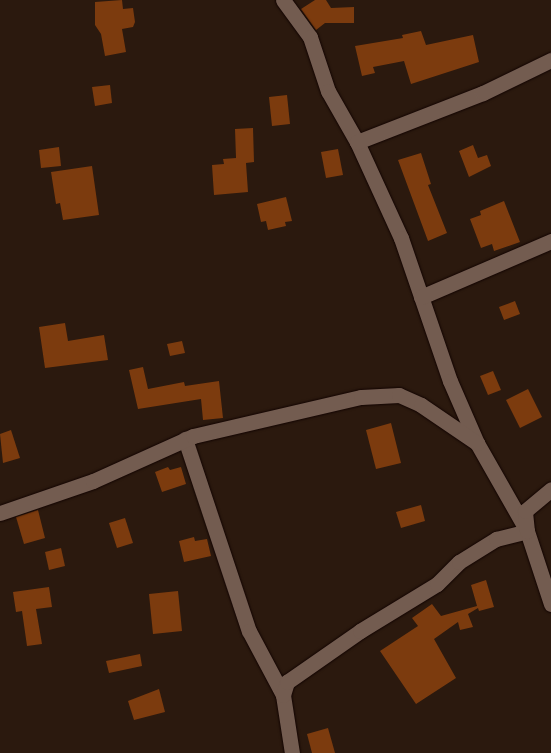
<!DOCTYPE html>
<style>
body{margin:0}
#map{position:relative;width:551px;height:753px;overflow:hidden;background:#2b190e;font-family:"Fira Sans",sans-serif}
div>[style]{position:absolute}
.building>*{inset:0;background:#7c3b0e}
.roads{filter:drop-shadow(0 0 1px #120400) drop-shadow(0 0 1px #120400)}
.street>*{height:15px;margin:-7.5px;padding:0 7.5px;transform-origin:7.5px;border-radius:7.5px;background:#735c50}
span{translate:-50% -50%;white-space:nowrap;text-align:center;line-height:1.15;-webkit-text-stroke:5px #210f06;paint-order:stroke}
</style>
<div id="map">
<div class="building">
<div style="clip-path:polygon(122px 0,123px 9px,133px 8px,135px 22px,133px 27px,122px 29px,126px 52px,105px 56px,101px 34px,95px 25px,95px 2px)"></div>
<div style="clip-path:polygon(315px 0,326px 0,331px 8px,354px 7px,354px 23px,325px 23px,316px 30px,301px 9px)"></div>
<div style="clip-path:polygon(421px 31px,426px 45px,473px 35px,479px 62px,411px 84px,404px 61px,373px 67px,375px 73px,362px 76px,355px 46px,403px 38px,402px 35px)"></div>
<div style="clip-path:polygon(110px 85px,112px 103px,95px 106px,92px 87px)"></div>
<div style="clip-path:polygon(287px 95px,290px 124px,272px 126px,269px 97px)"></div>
<div style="clip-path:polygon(253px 128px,254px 162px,246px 163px,248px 192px,214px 195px,212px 165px,224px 164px,223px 159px,236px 158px,235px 129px)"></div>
<div style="clip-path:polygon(473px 145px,478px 158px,487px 155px,491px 166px,469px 177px,459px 151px)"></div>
<div style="clip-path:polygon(59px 147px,61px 166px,41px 168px,39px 150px)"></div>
<div style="clip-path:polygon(338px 149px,343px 175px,326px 178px,321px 152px)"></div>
<div style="clip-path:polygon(421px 153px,431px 184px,428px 185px,447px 233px,428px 241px,398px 160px)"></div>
<div style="clip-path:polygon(92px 166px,99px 215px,63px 220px,60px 203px,56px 204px,51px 172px)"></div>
<div style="clip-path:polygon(286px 197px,292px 221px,285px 222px,286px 226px,268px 230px,266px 221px,261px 222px,257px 204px)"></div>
<div style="clip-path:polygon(504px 201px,520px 242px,494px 251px,492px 244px,481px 248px,470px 219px,481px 215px,480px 211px)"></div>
<div style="clip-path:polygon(515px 301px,520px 314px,504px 320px,499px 307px)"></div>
<div style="clip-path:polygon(65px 323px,68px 341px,104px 335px,108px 360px,45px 368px,39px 327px)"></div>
<div style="clip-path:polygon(182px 341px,185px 353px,170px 356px,167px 344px)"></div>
<div style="clip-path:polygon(143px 367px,148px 389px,184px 382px,185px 386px,219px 381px,223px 418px,203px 420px,201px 399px,138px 409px,129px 370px)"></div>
<div style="clip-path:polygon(493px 371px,501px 390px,488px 395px,480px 376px)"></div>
<div style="clip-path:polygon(528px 389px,542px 417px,520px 428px,506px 400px)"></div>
<div style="clip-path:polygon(391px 423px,401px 463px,376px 469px,366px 430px)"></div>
<div style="clip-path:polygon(11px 430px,20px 458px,3px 463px,0 434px)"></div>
<div style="clip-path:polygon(168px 467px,170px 470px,181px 467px,186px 484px,162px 492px,155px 472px)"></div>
<div style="clip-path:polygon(421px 505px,425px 521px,401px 528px,396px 512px)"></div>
<div style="clip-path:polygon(38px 510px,45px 538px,24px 544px,16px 517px)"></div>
<div style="clip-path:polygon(125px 518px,133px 543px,117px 548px,109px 523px)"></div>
<div style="clip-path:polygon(194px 537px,195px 541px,207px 539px,211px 556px,184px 562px,179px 541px)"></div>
<div style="clip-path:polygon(61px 548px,65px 566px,49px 570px,45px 552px)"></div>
<div style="clip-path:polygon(486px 580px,494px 607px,479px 611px,478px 608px,468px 614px,473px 627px,460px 630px,458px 622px,434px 639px,456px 678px,416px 704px,380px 651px,418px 626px,412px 618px,432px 604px,441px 616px,477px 606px,471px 585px)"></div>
<div style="clip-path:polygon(49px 587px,52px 607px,36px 609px,42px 644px,27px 646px,22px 611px,16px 612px,13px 592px)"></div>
<div style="clip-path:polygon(178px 591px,182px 631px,153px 634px,149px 594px)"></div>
<div style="clip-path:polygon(140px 654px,142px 666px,109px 673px,106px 661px)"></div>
<div style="clip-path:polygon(159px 689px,165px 712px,134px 720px,128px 701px)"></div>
<div style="clip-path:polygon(328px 728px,335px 753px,312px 753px,307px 734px)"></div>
</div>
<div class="roads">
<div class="street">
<div style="left:283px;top:0;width:46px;rotate:53.9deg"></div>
<div style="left:310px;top:37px;width:57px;rotate:71.6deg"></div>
<div style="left:328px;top:91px;width:59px;rotate:60.4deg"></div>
<div style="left:357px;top:142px;width:106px;rotate:65.4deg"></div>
<div style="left:401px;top:238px;width:151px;rotate:71.1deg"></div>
<div style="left:450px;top:381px;width:68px;rotate:66.5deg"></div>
<div style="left:477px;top:443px;width:101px;rotate:60.4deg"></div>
<div style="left:527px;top:531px;width:77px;rotate:71.8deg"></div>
<div style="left:357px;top:142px;width:135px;rotate:-21.3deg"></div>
<div style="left:483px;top:93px;width:76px;rotate:-25.9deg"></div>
<div style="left:421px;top:297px;width:142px;rotate:-23.3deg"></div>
<div style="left:185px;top:439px;width:202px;rotate:71.6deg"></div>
<div style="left:249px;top:631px;width:72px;rotate:62deg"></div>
<div style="left:283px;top:695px;width:59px;rotate:81.2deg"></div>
<div style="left:0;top:513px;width:98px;rotate:-19deg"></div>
<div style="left:93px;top:481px;width:110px;rotate:-24.2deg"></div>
<div style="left:193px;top:436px;width:172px;rotate:-13.1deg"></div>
<div style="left:361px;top:397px;width:38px;rotate:-3deg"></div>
<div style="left:399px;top:395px;width:24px;rotate:24deg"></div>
<div style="left:421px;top:405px;width:68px;rotate:34.2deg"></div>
<div style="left:283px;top:695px;width:14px;rotate:-73deg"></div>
<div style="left:287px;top:682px;width:89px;rotate:-34.9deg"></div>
<div style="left:360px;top:631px;width:90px;rotate:-31.4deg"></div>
<div style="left:437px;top:584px;width:31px;rotate:-45deg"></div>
<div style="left:459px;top:562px;width:44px;rotate:-31.9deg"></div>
<div style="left:496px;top:539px;width:32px;rotate:-14deg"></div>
<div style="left:527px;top:531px;width:20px;rotate:-96deg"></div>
<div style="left:525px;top:511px;width:34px;rotate:-40deg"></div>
</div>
</div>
</div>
